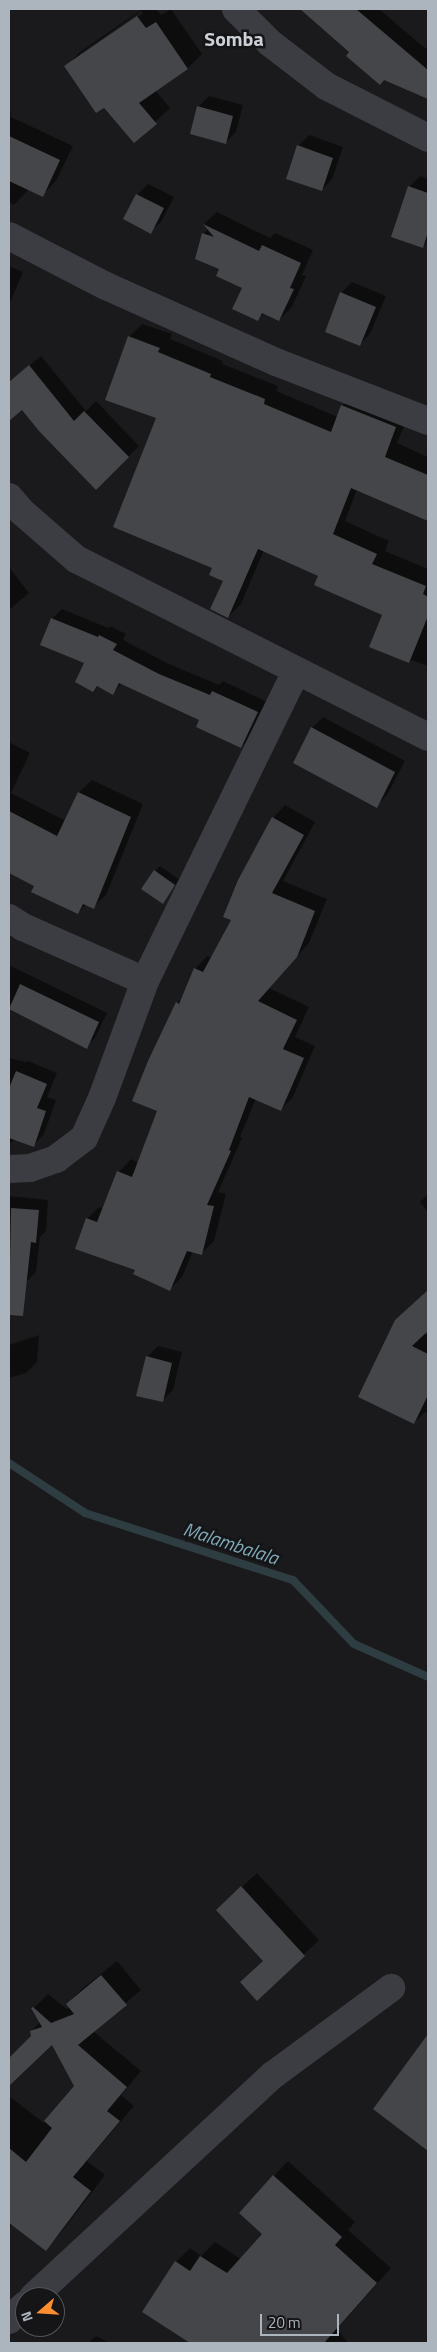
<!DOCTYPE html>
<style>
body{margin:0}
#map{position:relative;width:437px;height:2352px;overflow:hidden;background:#1a1a1c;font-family:"Titillium Web",sans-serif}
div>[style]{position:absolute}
.shadow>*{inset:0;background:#0007}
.stream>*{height:8px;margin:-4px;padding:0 4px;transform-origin:4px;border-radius:4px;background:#2e3d42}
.building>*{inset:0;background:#444649}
.minor>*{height:28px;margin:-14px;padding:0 14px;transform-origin:14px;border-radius:14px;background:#3b3d42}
span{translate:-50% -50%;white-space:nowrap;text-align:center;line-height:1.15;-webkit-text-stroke:5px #151517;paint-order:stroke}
.water-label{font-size:19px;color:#81abb9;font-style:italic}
.quarter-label{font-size:20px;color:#cdd2d8;font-weight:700}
.frame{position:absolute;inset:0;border:10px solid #acb4bd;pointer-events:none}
.north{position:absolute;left:15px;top:2287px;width:50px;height:50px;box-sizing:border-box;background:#151517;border:1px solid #515559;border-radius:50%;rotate:251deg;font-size:14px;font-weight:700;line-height:20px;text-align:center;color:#acb4bd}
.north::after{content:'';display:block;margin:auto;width:18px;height:22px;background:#fd8d31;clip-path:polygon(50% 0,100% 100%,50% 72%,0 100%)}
.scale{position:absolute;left:260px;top:2314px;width:79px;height:22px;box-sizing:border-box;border:2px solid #acb4bd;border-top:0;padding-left:6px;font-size:15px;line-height:18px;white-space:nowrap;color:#acb4bd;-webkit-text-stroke:4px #151517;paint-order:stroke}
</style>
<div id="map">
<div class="shadow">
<div style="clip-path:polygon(evenodd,142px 9px,156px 9px,161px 15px,171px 9px,202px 54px,188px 68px,155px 90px,170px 108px,134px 142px,66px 67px,80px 52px,142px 9px,141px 11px,143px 13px,80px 57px,80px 54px,141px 11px)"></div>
<div style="clip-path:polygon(302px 9px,379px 9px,426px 49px,428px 42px,428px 97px,384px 79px)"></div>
<div style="clip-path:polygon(209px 96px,243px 105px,236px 132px,226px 142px,198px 107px)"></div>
<div style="clip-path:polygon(9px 101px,11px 117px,73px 146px,56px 181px,42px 195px,29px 189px,14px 205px,9px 202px)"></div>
<div style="clip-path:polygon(309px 135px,343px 147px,332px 179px,322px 190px,298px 146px)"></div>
<div style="clip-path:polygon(420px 176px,428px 179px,428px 241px,423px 246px,409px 187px)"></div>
<div style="clip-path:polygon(148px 184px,174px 197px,161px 222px,150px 232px,137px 195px)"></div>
<div style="clip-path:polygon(217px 212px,270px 238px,275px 233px,313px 250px,302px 275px,306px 276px,292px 307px,279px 320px,264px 313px,258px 319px,243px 288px,221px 268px,203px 234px,208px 229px,204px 224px)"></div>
<div style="clip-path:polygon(9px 266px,23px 272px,9px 305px)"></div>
<div style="clip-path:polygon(352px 282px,386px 296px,370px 334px,359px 345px,341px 293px)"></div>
<div style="clip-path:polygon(142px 324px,172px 334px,170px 339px,223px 361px,222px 364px,278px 386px,276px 391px,338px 417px,342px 406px,355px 393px,409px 414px,397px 443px,428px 457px,428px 520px,357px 489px,345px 521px,389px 541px,385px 551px,428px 569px,428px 666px,411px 660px,409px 662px,384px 614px,320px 575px,264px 550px,241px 604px,228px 617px,224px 580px,214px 568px,129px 337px)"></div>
<div style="clip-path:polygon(41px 356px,86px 411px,96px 401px,139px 446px,96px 488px,22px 408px,16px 412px,9px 403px,9px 382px)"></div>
<div style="clip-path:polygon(9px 567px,29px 593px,9px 610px)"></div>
<div style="clip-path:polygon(62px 609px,108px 628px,110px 626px,126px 634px,123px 640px,169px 664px,219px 685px,223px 681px,267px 702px,251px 737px,241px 747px,201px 719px,122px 683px,113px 693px,98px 686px,93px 691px,86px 663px,52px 619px)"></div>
<div style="clip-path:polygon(323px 717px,405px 761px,387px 795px,376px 806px,294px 763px,312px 728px)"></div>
<div style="clip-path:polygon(9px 742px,30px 753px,11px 793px,66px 821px,79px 792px,92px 780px,143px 804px,106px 895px,93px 907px,86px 904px,78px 913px,36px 885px,9px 872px)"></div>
<div style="clip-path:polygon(285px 805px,315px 822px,283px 881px,327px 899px,309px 943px,269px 988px,309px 1007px,295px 1037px,315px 1046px,293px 1097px,281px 1109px,256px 1098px,240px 1137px,242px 1138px,218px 1192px,226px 1194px,214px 1241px,202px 1253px,193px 1251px,182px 1277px,170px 1289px,136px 1269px,87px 1219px,99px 1207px,104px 1209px,119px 1172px,131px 1159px,139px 1163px,159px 1110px,177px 1003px,184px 995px,195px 969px,207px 956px,212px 958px,233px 919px,273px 818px)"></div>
<div style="clip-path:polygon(160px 866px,179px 879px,163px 903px,155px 871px)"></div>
<div style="clip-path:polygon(9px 965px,107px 1013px,95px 1038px,86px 1047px,9px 1004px)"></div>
<div style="clip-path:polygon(9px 1058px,26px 1062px,28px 1061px,57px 1073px,47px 1097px,56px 1100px,44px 1134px,34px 1145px,16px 1139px,9px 1144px)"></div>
<div style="clip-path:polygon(428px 1194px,428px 1212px,420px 1202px)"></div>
<div style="clip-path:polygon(9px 1196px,48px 1200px,46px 1231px,40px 1237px,36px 1272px,26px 1282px,9px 1281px)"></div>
<div style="clip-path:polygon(428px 1291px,428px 1329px,424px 1333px,428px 1335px,428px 1414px,425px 1412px,414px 1423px,408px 1309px)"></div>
<div style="clip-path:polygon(39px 1335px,37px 1362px,26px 1373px,9px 1378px,9px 1345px)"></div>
<div style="clip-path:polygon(158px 1346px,182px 1352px,173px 1390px,162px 1401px,147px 1357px)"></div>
<div style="clip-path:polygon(257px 1873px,319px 1940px,257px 1999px,264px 1961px,232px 1896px)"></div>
<div style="clip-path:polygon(117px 1961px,141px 1990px,93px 2031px,141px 2071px,121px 2095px,134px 2106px,87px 2161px,105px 2175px,60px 2234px,46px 2249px,13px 2224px,9px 2228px,9px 2096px,44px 2123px,76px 2086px,52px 2043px,17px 2076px,9px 2067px,9px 2059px,33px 2036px,31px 2032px,40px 2022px,33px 2009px,48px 1994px,67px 2009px,70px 2007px,67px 2004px,82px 1989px)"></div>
<div style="clip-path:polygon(428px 2036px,428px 2149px,374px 2109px)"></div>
<div style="clip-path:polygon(288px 2161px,355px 2222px,348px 2230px,391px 2268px,337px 2329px,348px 2343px,248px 2343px,239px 2338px,234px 2343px,192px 2343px,144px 2312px,176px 2262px,190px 2248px,201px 2256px,215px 2242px,241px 2259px,264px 2234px,240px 2212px)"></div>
<div style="clip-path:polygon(96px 2336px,110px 2343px,88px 2343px)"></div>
</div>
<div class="stream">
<div style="left:9px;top:1463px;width:91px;rotate:33.3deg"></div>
<div style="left:85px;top:1513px;width:219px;rotate:17.9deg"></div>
<div style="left:293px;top:1580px;width:88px;rotate:46.4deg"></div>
<div style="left:354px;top:1644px;width:81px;rotate:24deg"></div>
</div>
<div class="building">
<div style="clip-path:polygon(300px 9px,356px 9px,428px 70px,428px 99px,384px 80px,380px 85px,346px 56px,349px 52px)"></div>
<div style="clip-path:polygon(137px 16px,146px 28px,156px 22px,188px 69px,139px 103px,157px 124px,134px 143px,104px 108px,96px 113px,64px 66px)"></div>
<div style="clip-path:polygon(197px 106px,233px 116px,226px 144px,190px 134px)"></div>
<div style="clip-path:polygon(9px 136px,60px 160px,43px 197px,9px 181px)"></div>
<div style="clip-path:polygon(297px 145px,333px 158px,322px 191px,286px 179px)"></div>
<div style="clip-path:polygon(408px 186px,428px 193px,428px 232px,423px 248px,391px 237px)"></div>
<div style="clip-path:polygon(136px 194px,164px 208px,151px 234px,123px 219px)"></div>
<div style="clip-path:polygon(203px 224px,259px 251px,262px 245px,301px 263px,290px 288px,294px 289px,279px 321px,262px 313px,258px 321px,232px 309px,242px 288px,216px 276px,219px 269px,195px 259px,202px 233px,214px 237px)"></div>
<div style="clip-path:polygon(340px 292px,376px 307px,360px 346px,325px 332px)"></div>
<div style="clip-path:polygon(128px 336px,160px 348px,158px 352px,211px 374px,210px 377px,265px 399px,264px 404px,331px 432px,341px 405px,396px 427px,385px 457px,428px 475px,428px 521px,351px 488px,333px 534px,377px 554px,372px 564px,426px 586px,423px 594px,428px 597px,428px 616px,409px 663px,369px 647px,382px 615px,314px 585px,318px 576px,258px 549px,228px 618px,210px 609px,223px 581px,209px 575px,212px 568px,113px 527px,156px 418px,105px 400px)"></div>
<div style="clip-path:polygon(29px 365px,74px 421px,84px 411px,129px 457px,96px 490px,39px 431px,22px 410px,9px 421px,9px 382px)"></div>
<div style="clip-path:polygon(51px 618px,98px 637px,99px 635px,117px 644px,113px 650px,159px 674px,210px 695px,212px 691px,258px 712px,241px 748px,196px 727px,199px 720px,119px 683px,113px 695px,97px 686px,93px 692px,75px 682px,84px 663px,40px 645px)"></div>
<div style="clip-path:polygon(311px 727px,395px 772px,377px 808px,293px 763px)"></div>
<div style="clip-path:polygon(78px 792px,131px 817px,94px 909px,83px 904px,78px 914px,31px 892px,34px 886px,9px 873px,9px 811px,57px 836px)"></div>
<div style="clip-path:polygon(272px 817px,304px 835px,272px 893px,315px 911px,297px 957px,258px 1001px,297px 1020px,283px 1049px,304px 1058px,281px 1111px,249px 1097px,229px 1150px,231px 1151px,207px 1205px,214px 1206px,202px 1255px,187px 1251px,170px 1291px,133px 1274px,135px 1270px,75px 1249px,86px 1218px,97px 1222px,117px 1171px,132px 1177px,157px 1111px,132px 1101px,148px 1061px,176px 1002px,179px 1004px,194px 968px,203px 972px,231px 920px,223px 917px,238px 880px)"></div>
<div style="clip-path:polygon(154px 870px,175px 885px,163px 904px,141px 889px)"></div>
<div style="clip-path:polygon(20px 984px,99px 1022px,87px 1049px,9px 1009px)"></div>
<div style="clip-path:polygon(16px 1071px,47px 1084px,37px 1108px,46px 1111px,34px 1147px,9px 1138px,9px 1088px)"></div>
<div style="clip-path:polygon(11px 1208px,39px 1210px,36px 1243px,31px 1242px,23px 1316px,9px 1315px)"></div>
<div style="clip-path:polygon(428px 1290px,428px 1331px,412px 1346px,428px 1354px,428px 1395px,414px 1424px,358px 1397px,395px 1320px)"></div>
<div style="clip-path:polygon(146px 1356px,172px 1363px,163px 1402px,136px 1396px)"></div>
<div style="clip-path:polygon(241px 1886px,305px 1956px,257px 2001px,240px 1982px,263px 1961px,216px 1910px)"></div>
<div style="clip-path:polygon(101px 1975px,127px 2005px,78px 2045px,127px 2087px,107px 2111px,120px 2121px,73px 2177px,91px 2191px,46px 2251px,9px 2223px,9px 2148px,26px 2162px,52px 2128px,44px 2121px,74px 2086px,52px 2045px,9px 2086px,9px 2058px,31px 2036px,30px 2031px,42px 2027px,31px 2008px,33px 2007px,51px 2023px,74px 2014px,66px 2004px)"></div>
<div style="clip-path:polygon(428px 2034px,428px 2151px,373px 2109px)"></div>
<div style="clip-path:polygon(273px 2175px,342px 2237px,335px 2245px,377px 2283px,324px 2343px,190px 2343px,142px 2312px,175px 2261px,190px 2271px,200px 2256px,227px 2273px,262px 2234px,239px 2213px)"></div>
</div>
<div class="minor">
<div style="left:236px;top:9px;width:48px;rotate:45deg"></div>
<div style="left:270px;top:43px;width:71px;rotate:37.5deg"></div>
<div style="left:326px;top:86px;width:114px;rotate:27deg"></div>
<div style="left:9px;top:236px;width:109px;rotate:27.3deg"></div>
<div style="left:106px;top:286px;width:186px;rotate:24.1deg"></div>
<div style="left:276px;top:362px;width:163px;rotate:21.2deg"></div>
<div style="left:9px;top:497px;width:20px;rotate:49deg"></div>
<div style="left:22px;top:512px;width:72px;rotate:41deg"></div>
<div style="left:76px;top:559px;width:394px;rotate:26.8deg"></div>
<div style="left:9px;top:918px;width:17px;rotate:33deg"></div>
<div style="left:23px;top:927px;width:133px;rotate:23.9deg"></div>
<div style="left:9px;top:1169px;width:21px;rotate:-3deg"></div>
<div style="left:30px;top:1168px;width:28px;rotate:-19deg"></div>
<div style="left:56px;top:1159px;width:35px;rotate:-37deg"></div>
<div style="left:84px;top:1138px;width:44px;rotate:-65.8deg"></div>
<div style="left:102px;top:1098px;width:125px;rotate:-69.8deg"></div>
<div style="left:145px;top:981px;width:344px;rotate:-64deg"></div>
<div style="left:33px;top:2297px;width:327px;rotate:-42.8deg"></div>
<div style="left:273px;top:2075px;width:147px;rotate:-36.4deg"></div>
<div style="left:9px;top:2320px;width:22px;rotate:-43deg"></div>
</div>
<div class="water-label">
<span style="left:231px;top:1543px;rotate:18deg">Malambalala</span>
</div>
<div class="quarter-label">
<span style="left:234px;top:38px">Somba</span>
</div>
<div class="frame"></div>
<div class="north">N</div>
<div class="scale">20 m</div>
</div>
